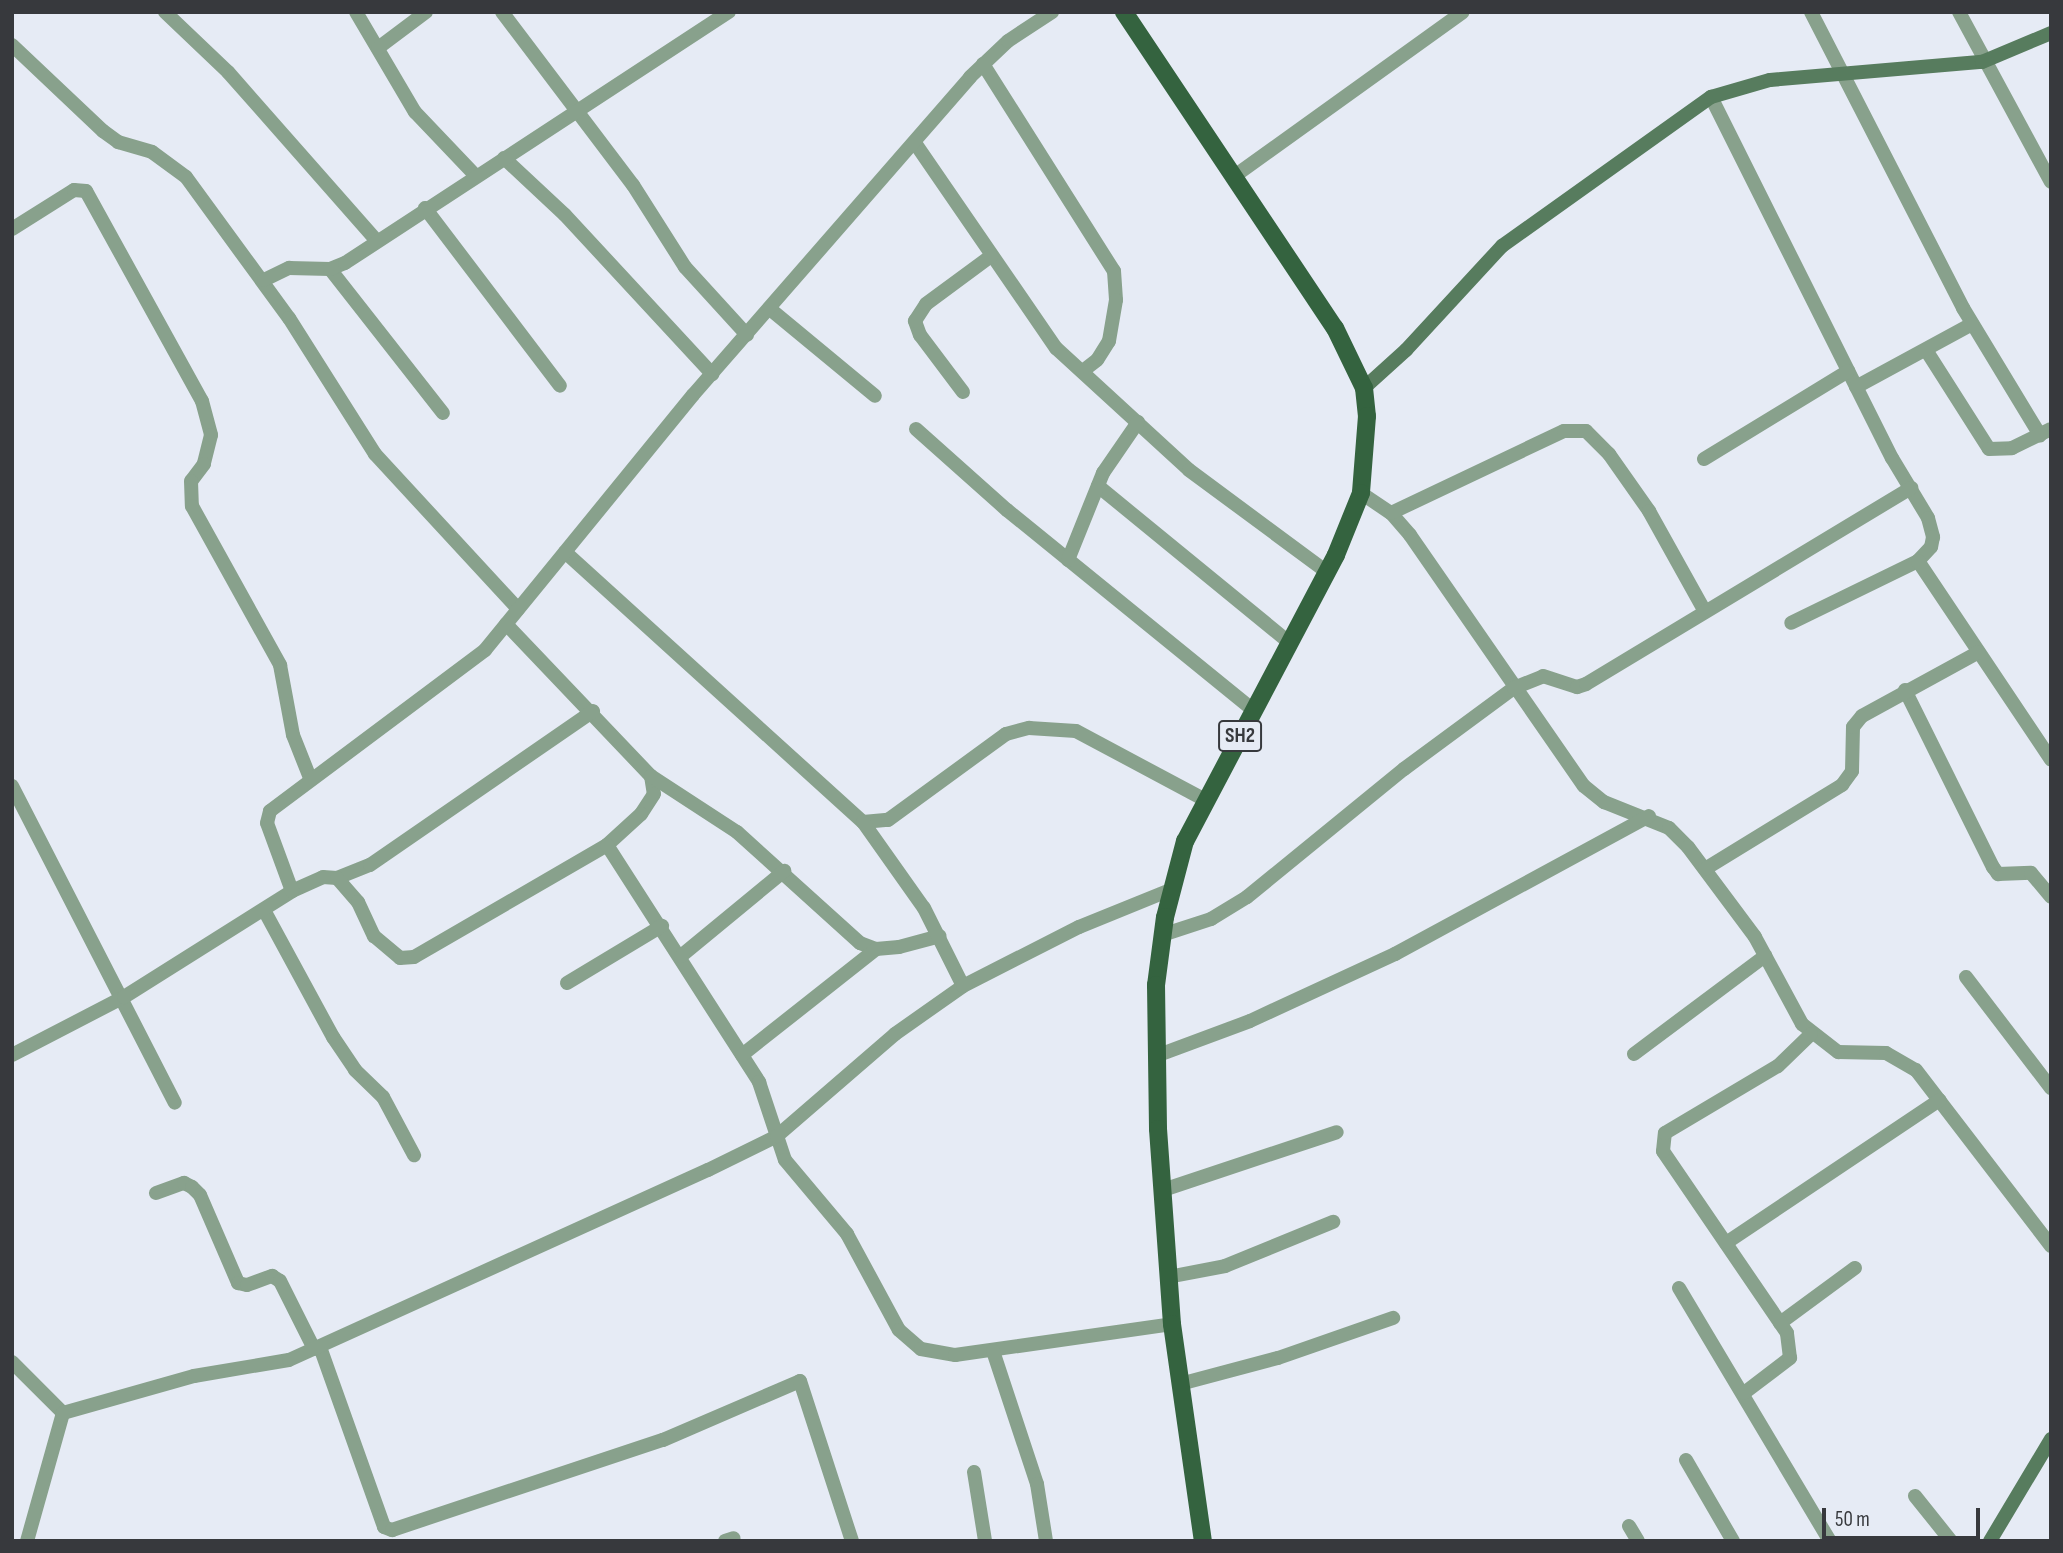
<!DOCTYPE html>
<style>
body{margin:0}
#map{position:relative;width:2063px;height:1553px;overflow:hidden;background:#e6ebf5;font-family:"Sofia Sans Condensed",sans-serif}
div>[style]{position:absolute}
.street>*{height:14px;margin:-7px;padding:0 7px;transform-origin:7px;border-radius:7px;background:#88a18c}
.secondary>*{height:14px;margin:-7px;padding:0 7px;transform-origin:7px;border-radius:7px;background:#577c5e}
.primary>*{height:18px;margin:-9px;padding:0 9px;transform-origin:9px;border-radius:9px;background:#34633f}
span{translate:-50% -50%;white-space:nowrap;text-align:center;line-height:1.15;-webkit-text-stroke:5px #e6ebf5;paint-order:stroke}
.shield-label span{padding:2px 5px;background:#e6ebf5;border:2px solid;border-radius:5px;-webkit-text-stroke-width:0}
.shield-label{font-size:21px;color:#37393d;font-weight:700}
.frame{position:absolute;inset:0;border:14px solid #37393d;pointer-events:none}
.scale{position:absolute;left:1822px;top:1508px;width:158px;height:32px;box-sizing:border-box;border:4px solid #37393d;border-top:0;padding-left:9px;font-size:21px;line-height:24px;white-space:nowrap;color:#37393d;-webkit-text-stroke:5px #e6ebf5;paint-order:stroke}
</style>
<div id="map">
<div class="street">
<div style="left:165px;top:12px;width:87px;rotate:43.6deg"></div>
<div style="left:228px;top:72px;width:224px;rotate:48.6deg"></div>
<div style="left:356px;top:12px;width:116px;rotate:59.5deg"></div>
<div style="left:415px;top:112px;width:88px;rotate:46.4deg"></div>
<div style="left:502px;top:12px;width:217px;rotate:52.9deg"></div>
<div style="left:633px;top:185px;width:97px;rotate:57.6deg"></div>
<div style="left:685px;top:267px;width:92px;rotate:47.6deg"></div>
<div style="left:1811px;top:12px;width:333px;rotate:62.8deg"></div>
<div style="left:1963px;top:308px;width:149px;rotate:58.8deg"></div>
<div style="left:1959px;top:12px;width:193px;rotate:61.6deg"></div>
<div style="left:12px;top:45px;width:125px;rotate:43.4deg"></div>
<div style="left:103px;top:131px;width:19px;rotate:36deg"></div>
<div style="left:118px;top:142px;width:35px;rotate:16deg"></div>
<div style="left:152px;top:152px;width:42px;rotate:36.3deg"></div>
<div style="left:186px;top:177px;width:175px;rotate:53.9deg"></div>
<div style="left:289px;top:318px;width:161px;rotate:57.7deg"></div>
<div style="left:375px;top:454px;width:211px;rotate:47.3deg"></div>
<div style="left:378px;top:48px;width:60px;rotate:-36.9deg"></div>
<div style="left:983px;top:64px;width:245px;rotate:57.7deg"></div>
<div style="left:1114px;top:271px;width:29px;rotate:86deg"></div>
<div style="left:1116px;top:300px;width:42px;rotate:99.7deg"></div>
<div style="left:1109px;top:341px;width:22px;rotate:122deg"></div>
<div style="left:1097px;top:360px;width:18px;rotate:142deg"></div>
<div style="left:1711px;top:97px;width:404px;rotate:63.4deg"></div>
<div style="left:1892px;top:458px;width:70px;rotate:59deg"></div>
<div style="left:1928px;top:518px;width:20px;rotate:75deg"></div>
<div style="left:1933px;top:537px;width:10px;rotate:101deg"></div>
<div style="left:1931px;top:547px;width:19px;rotate:133deg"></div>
<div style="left:1918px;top:561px;width:141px;rotate:154deg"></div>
<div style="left:915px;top:143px;width:249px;rotate:55.5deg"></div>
<div style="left:1056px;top:348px;width:180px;rotate:42.5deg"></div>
<div style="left:1189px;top:470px;width:173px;rotate:36.5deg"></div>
<div style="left:504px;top:158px;width:83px;rotate:43.1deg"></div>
<div style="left:565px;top:215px;width:217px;rotate:47.2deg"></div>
<div style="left:1236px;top:175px;width:279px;rotate:-35.7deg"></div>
<div style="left:425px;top:208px;width:223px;rotate:52.8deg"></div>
<div style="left:12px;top:229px;width:73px;rotate:-32.2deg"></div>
<div style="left:74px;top:190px;width:12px;rotate:5deg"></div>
<div style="left:86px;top:191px;width:240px;rotate:61.1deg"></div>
<div style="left:202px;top:401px;width:35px;rotate:75deg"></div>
<div style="left:211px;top:435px;width:30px;rotate:104deg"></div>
<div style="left:204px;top:464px;width:21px;rotate:127deg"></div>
<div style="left:191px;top:481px;width:25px;rotate:88deg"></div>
<div style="left:192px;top:506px;width:182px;rotate:61deg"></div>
<div style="left:280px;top:665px;width:71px;rotate:79.5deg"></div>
<div style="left:293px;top:735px;width:46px;rotate:68.4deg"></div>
<div style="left:330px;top:269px;width:183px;rotate:51.9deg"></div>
<div style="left:264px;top:280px;width:28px;rotate:-26deg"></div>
<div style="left:289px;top:268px;width:41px;rotate:1.4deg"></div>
<div style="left:330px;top:269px;width:16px;rotate:-22deg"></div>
<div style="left:345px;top:263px;width:459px;rotate:-33.2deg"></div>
<div style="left:770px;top:309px;width:136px;rotate:39.6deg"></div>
<div style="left:1926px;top:350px;width:117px;rotate:57.5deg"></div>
<div style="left:1989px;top:449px;width:23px;rotate:-2deg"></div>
<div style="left:2012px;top:448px;width:43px;rotate:-26deg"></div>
<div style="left:1856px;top:387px;width:132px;rotate:-28.5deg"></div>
<div style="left:963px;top:392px;width:71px;rotate:-127deg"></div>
<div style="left:920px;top:335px;width:15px;rotate:-110deg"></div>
<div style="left:915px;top:321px;width:20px;rotate:-57deg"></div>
<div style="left:926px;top:304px;width:81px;rotate:-36.4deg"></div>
<div style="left:916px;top:429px;width:122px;rotate:41.7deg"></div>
<div style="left:1007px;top:510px;width:318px;rotate:39.1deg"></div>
<div style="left:1704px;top:459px;width:169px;rotate:-31.4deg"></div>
<div style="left:1098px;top:486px;width:248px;rotate:39.3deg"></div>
<div style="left:1361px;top:493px;width:36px;rotate:34deg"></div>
<div style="left:1391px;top:513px;width:29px;rotate:49deg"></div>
<div style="left:1410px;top:535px;width:305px;rotate:55.3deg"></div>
<div style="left:1584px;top:786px;width:26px;rotate:39deg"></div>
<div style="left:1604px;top:802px;width:70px;rotate:21.8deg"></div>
<div style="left:1669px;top:828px;width:27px;rotate:45deg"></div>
<div style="left:1688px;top:847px;width:112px;rotate:53.3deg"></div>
<div style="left:1755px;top:937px;width:99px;rotate:61.6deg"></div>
<div style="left:1802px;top:1024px;width:46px;rotate:37.9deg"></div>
<div style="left:1838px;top:1052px;width:48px;rotate:1.2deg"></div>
<div style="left:1886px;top:1053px;width:34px;rotate:30deg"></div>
<div style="left:1916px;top:1070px;width:222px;rotate:52.5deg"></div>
<div style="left:1391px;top:513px;width:191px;rotate:-25.4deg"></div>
<div style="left:1564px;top:431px;width:22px"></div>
<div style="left:1586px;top:431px;width:33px;rotate:45deg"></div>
<div style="left:1609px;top:454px;width:70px;rotate:54.9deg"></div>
<div style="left:1649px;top:511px;width:113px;rotate:60.9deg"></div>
<div style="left:565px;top:552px;width:402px;rotate:42.2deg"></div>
<div style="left:863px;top:822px;width:25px;rotate:-5deg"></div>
<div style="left:888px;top:820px;width:146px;rotate:-36.1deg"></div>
<div style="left:1006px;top:734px;width:24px;rotate:-15deg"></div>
<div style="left:1029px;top:728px;width:47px;rotate:3.7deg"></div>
<div style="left:1076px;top:731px;width:146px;rotate:28.1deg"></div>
<div style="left:1068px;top:560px;width:94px;rotate:-68.1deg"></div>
<div style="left:1103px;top:473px;width:62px;rotate:-55.5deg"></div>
<div style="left:1918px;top:561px;width:239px;rotate:56.2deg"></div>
<div style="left:506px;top:624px;width:210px;rotate:46.4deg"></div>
<div style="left:651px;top:776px;width:18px;rotate:81deg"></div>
<div style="left:654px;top:794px;width:24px;rotate:123deg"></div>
<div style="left:641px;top:814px;width:46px;rotate:137.6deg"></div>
<div style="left:1905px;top:690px;width:198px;rotate:63.6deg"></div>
<div style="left:1993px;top:867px;width:9px;rotate:54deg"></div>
<div style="left:1998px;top:874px;width:33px;rotate:-2deg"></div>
<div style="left:2031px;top:873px;width:31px;rotate:50deg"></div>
<div style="left:651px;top:776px;width:103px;rotate:33.1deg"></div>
<div style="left:737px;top:832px;width:166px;rotate:42.1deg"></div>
<div style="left:860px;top:943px;width:17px;rotate:21deg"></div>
<div style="left:876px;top:949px;width:23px;rotate:-5deg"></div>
<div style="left:899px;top:947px;width:42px;rotate:-15deg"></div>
<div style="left:12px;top:786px;width:356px;rotate:62.8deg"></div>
<div style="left:863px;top:822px;width:105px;rotate:54.7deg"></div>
<div style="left:924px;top:908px;width:87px;rotate:63.4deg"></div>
<div style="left:1705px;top:869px;width:161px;rotate:-31.5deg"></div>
<div style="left:1842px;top:785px;width:17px;rotate:-54deg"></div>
<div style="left:1852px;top:771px;width:44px;rotate:-88.7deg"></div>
<div style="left:1853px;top:727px;width:14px;rotate:-51deg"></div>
<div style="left:1862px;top:716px;width:133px;rotate:-28.7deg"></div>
<div style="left:337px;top:878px;width:35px;rotate:-22deg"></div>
<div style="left:370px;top:865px;width:271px;rotate:-34.6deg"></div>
<div style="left:292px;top:891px;width:34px;rotate:-24deg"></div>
<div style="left:323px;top:877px;width:14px;rotate:4deg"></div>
<div style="left:337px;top:878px;width:32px;rotate:49deg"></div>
<div style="left:358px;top:902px;width:38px;rotate:65deg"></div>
<div style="left:374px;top:936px;width:34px;rotate:40deg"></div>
<div style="left:400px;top:958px;width:14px;rotate:-4deg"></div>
<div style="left:414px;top:957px;width:223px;rotate:-30.1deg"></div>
<div style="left:607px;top:845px;width:282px;rotate:57.3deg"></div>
<div style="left:759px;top:1082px;width:82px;rotate:71.6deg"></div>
<div style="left:785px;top:1160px;width:97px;rotate:50deg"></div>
<div style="left:847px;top:1234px;width:109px;rotate:61.6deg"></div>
<div style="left:899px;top:1330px;width:29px;rotate:41deg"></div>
<div style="left:921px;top:1349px;width:35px;rotate:10deg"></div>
<div style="left:955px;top:1355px;width:219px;rotate:-8.1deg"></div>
<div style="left:264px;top:910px;width:145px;rotate:61.5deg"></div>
<div style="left:333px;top:1037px;width:40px;rotate:56deg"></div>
<div style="left:355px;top:1070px;width:39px;rotate:44deg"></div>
<div style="left:383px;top:1097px;width:66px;rotate:61.9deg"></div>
<div style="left:1162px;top:935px;width:52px;rotate:-18.1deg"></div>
<div style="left:1211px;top:919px;width:42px;rotate:-31.4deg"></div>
<div style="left:1247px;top:897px;width:203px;rotate:-39.2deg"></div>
<div style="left:1404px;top:769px;width:137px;rotate:-36.4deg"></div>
<div style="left:1514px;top:688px;width:31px;rotate:-22deg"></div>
<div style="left:1543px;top:676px;width:36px;rotate:18deg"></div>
<div style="left:1577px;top:687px;width:9px;rotate:-18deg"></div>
<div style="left:1586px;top:684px;width:380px;rotate:-31.1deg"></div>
<div style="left:681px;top:956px;width:134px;rotate:-39.5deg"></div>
<div style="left:1966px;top:977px;width:140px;rotate:52.6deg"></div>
<div style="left:567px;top:983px;width:111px;rotate:-31deg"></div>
<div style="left:1634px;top:1054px;width:164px;rotate:-36.8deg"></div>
<div style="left:12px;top:1055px;width:126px;rotate:-27.4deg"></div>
<div style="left:124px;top:997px;width:199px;rotate:-32.2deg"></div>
<div style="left:292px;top:891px;width:72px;rotate:-110.2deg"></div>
<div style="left:267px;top:823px;width:12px;rotate:-76deg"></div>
<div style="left:270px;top:811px;width:269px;rotate:-36.8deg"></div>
<div style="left:485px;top:650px;width:329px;rotate:-50.8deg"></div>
<div style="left:693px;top:395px;width:422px;rotate:-48.9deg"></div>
<div style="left:970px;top:77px;width:52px;rotate:-43.5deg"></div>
<div style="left:1008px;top:41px;width:53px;rotate:-33.4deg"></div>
<div style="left:742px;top:1055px;width:171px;rotate:-38.3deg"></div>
<div style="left:1156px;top:1056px;width:100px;rotate:-20.4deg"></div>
<div style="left:1250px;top:1021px;width:160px;rotate:-24.8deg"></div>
<div style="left:1395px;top:954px;width:289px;rotate:-28.5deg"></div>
<div style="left:1163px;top:1190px;width:183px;rotate:-18.4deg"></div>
<div style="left:156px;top:1193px;width:30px;rotate:-20deg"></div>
<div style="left:184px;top:1183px;width:9px;rotate:27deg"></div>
<div style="left:192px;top:1187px;width:11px;rotate:45deg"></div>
<div style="left:200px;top:1195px;width:96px;rotate:66.6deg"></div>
<div style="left:238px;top:1283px;width:9px;rotate:13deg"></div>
<div style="left:247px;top:1285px;width:27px;rotate:-20deg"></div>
<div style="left:272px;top:1276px;width:9px;rotate:32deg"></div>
<div style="left:280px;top:1281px;width:76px;rotate:63.4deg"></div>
<div style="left:1726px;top:1243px;width:257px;rotate:-33.8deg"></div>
<div style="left:1168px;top:1277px;width:58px;rotate:-10.9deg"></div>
<div style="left:1225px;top:1266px;width:117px;rotate:-22.2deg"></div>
<div style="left:1679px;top:1288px;width:295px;rotate:59.2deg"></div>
<div style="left:1780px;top:1323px;width:93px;rotate:-36.3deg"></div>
<div style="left:320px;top:1347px;width:191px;rotate:70.4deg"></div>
<div style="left:384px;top:1527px;width:9px;rotate:21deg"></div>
<div style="left:392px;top:1530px;width:286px;rotate:-18.4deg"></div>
<div style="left:663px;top:1440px;width:149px;rotate:-23.3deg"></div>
<div style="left:800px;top:1381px;width:168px;rotate:72deg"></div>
<div style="left:993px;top:1351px;width:140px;rotate:71.7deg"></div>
<div style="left:1037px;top:1484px;width:58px;rotate:81deg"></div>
<div style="left:12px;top:1362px;width:72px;rotate:45deg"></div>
<div style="left:63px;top:1413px;width:133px;rotate:105.7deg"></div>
<div style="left:1180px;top:1384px;width:101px;rotate:-14.9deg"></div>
<div style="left:1278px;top:1358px;width:122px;rotate:-19.2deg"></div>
<div style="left:1744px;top:1393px;width:58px;rotate:-37.3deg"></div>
<div style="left:1790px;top:1358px;width:25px;rotate:-97deg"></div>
<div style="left:1787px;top:1333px;width:220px;rotate:-124.3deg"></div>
<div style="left:1663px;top:1151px;width:18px;rotate:-84deg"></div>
<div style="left:1665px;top:1133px;width:131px;rotate:-30.7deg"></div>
<div style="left:1778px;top:1066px;width:46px;rotate:-44.1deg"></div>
<div style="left:63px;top:1413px;width:136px;rotate:-15.8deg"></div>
<div style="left:194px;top:1376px;width:96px;rotate:-9.6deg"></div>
<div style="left:289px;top:1360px;width:460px;rotate:-24.4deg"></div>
<div style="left:708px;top:1170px;width:77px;rotate:-26.2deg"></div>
<div style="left:777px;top:1136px;width:156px;rotate:-40.8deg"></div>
<div style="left:895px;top:1034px;width:83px;rotate:-35.2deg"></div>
<div style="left:963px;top:986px;width:130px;rotate:-27deg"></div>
<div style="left:1079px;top:927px;width:98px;rotate:-22.1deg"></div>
<div style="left:1686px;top:1460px;width:94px;rotate:59.9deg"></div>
<div style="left:974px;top:1472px;width:70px;rotate:80.9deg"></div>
<div style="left:1915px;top:1496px;width:58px;rotate:51.3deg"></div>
<div style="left:1629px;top:1526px;width:17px;rotate:59deg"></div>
<div style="left:725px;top:1541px;width:9px;rotate:-18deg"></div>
</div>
<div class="secondary">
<div style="left:1364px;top:388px;width:57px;rotate:-42.1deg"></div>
<div style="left:1406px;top:350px;width:142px;rotate:-47.3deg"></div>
<div style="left:1502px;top:246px;width:257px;rotate:-35.5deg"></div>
<div style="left:1711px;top:97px;width:61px;rotate:-16.1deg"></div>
<div style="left:1770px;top:80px;width:213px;rotate:-4.9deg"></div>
<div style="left:1982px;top:62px;width:75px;rotate:-22.8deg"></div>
<div style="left:1990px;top:1541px;width:119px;rotate:-59.1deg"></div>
</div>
<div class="primary">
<div style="left:1124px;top:12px;width:380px;rotate:56.3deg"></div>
<div style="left:1335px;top:328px;width:67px;rotate:64.2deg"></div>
<div style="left:1364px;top:388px;width:28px;rotate:84deg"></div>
<div style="left:1367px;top:416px;width:77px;rotate:94.5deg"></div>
<div style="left:1361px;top:493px;width:67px;rotate:112deg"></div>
<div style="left:1336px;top:555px;width:323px;rotate:117.8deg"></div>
<div style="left:1185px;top:841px;width:79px;rotate:104.7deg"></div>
<div style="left:1165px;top:917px;width:69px;rotate:97.5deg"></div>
<div style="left:1156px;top:985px;width:144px;rotate:89.2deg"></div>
<div style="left:1158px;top:1129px;width:196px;rotate:85.9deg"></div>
<div style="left:1172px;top:1324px;width:219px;rotate:81.9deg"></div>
</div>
<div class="shield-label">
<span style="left:1240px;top:736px">SH2</span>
</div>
<div class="frame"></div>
<div class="scale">50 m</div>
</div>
